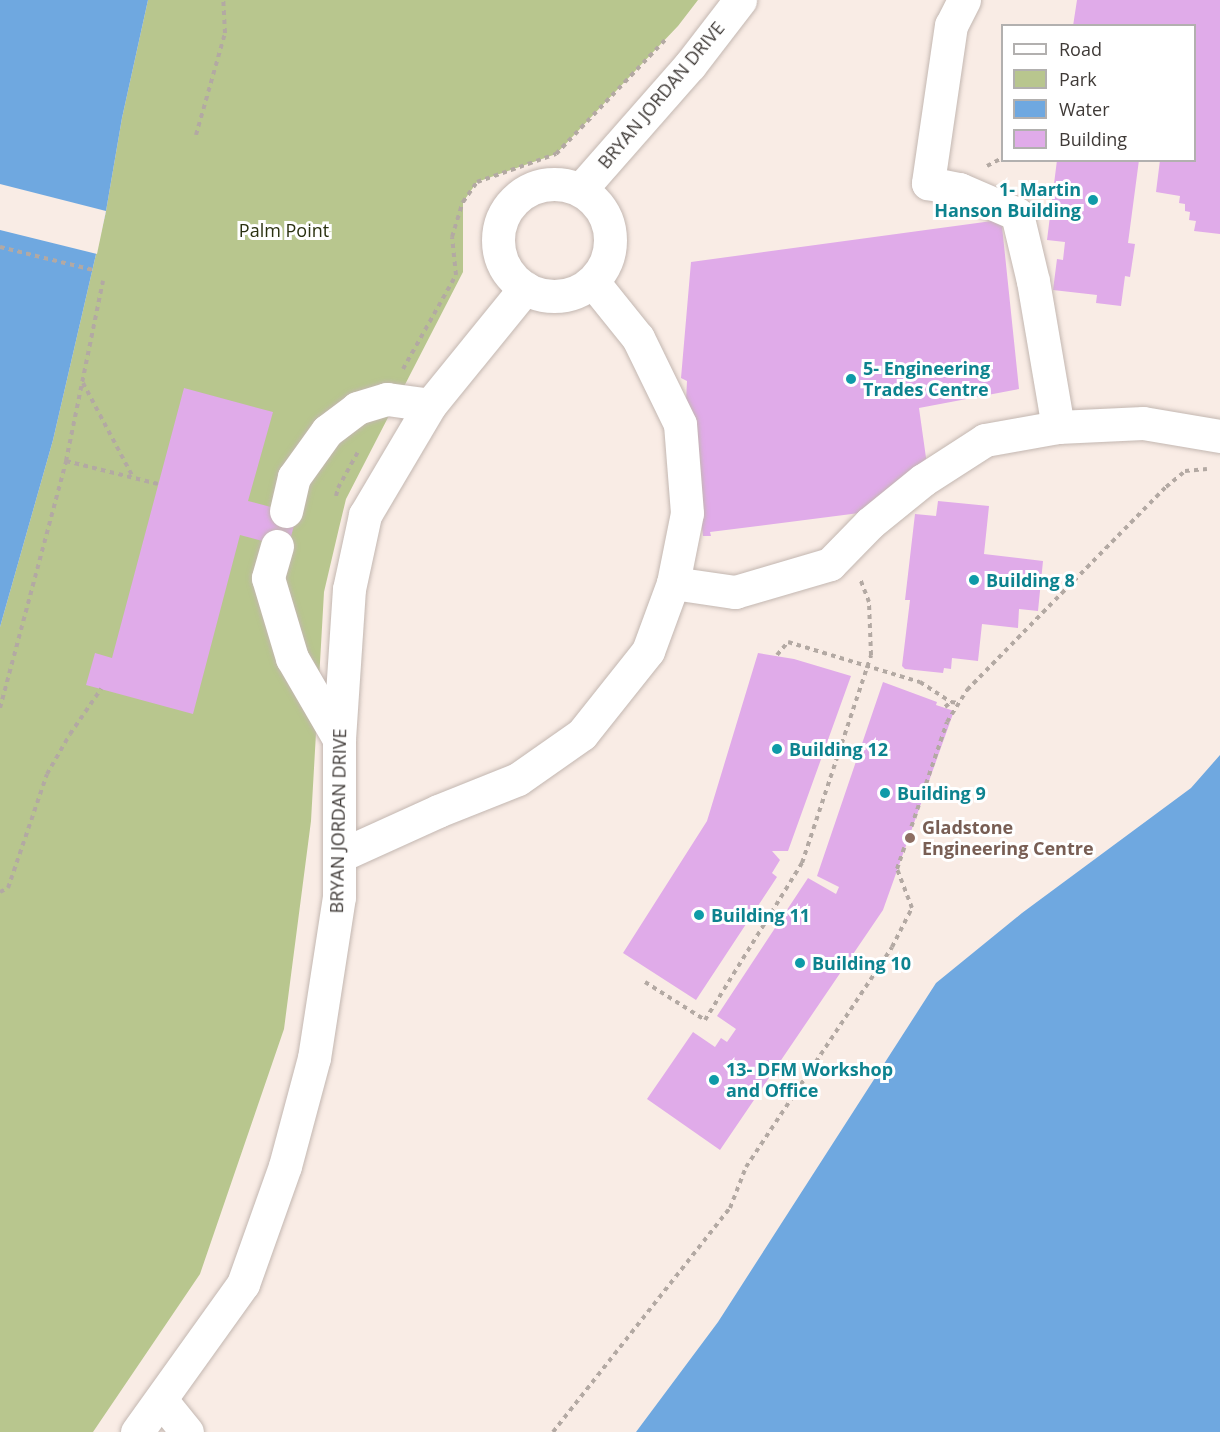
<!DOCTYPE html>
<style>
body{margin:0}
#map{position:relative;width:1220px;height:1432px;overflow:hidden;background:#f9ece5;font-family:"Open Sans",sans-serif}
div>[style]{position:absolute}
.green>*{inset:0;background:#b8c68e}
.water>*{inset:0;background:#6fa8e0}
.pier>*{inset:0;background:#f9ece5}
.building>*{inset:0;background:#e0abe9}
.path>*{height:4px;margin-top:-2px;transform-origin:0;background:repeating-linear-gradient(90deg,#b3a9a3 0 4.5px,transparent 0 9px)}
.roads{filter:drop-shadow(0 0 2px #c3b7b1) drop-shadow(0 0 2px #c3b7b1)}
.minor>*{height:33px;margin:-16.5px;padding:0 16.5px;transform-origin:16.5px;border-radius:16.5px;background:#fff}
.major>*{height:33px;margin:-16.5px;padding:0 16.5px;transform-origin:16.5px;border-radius:16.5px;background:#fff}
.major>.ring{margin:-16.5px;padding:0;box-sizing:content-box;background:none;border:33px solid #fff;border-radius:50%}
.dots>*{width:16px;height:16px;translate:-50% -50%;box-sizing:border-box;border:3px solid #fff;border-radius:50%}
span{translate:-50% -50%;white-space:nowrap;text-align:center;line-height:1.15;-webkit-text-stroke:6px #fff;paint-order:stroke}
.street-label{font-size:18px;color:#3f3a37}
.culture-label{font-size:18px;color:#0d838f;font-weight:700}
.right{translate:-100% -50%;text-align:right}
.left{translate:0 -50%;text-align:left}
.park-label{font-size:18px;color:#2b3211}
.education-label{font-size:18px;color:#785e54;font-weight:700}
.legend{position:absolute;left:1001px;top:24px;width:195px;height:138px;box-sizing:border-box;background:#fff;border:2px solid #b2b0af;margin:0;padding:8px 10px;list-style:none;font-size:18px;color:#3f3a37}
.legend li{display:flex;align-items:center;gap:12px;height:30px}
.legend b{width:30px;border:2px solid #b2b0af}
</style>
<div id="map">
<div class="green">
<div style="clip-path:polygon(148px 0,698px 0,678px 26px,556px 154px,477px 182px,463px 202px,463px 272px,346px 499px,339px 528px,324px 592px,311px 821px,284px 1029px,200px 1274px,93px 1432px,0 1432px,0 627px,53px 440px,106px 211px,122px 118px)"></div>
</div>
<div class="water">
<div style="clip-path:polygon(0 0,148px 0,122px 118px,106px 211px,53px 440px,0 627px)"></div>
<div style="clip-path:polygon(1220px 755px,1220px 1432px,636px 1432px,718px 1322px,936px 983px,1022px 913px,1191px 788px)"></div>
</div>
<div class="pier">
<div style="clip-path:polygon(0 184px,106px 211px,97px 254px,0 230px)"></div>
</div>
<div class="building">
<div style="clip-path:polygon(1077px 0,1220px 0,1220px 234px,1194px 231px,1196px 221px,1189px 220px,1190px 212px,1185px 211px,1185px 204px,1179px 203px,1180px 196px,1156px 192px,1160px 160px,1194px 160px,1194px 26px,1073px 26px)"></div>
<div style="clip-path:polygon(1057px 160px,1139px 160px,1128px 243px,1135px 244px,1130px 277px,1125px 276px,1121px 306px,1096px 303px,1097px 295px,1053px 290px,1057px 259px,1063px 260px,1065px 242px,1047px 240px)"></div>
<div style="clip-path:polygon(992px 221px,1002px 226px,1019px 389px,919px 408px,928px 472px,875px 511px,710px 532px,711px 536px,703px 536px,686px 400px,687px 381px,681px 378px,691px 262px)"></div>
<div style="clip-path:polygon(184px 388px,273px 412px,248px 501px,297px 514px,288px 548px,240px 535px,193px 714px,86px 685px,95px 653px,112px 658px)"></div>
<div style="clip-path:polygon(938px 501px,989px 506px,984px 554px,1043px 561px,1038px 611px,1019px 609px,1018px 628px,982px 624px,978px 661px,952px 658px,951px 669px,944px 668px,943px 673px,905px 669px,902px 666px,910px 600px,905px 600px,915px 514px,936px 516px)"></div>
<div style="clip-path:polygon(758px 653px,794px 659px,851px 676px,788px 851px,772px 851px,780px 860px,772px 873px,777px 877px,696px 1000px,623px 953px,707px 821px)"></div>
<div style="clip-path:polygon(883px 682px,937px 702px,936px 705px,954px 711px,883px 910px,720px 1150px,647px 1099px,693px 1032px,715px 1047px,721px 1038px,727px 1042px,736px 1029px,717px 1016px,808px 878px,836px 894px,839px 887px,817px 876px)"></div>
</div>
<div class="path">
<div style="left:196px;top:135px;width:106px;rotate:-74.1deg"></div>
<div style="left:225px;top:33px;width:33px;rotate:-93deg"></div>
<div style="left:987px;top:166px;width:17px;rotate:-28deg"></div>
<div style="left:0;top:247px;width:96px;rotate:13.9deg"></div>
<div style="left:403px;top:369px;width:108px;rotate:-60.6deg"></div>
<div style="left:456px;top:275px;width:38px;rotate:-96deg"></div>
<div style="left:452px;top:237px;width:37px;rotate:-73deg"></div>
<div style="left:463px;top:202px;width:24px;rotate:-55deg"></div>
<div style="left:477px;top:182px;width:84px;rotate:-19.5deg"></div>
<div style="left:556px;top:154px;width:158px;rotate:-46.3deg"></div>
<div style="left:83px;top:383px;width:106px;rotate:62deg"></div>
<div style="left:66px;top:461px;width:95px;rotate:14deg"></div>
<div style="left:336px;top:496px;width:8px;rotate:-76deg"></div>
<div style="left:338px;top:488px;width:43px;rotate:-61.1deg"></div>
<div style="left:777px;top:655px;width:17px;rotate:-50deg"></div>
<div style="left:788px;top:642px;width:138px;rotate:16.9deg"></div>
<div style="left:920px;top:682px;width:37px;rotate:33deg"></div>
<div style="left:951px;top:702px;width:8px;rotate:7deg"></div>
<div style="left:945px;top:707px;width:8px;rotate:-40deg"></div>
<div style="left:0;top:708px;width:256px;rotate:-75deg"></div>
<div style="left:66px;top:461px;width:184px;rotate:-78.4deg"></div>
<div style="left:0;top:892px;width:9px;rotate:-27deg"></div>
<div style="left:8px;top:888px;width:120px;rotate:-71.1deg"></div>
<div style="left:47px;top:774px;width:46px;rotate:-60.1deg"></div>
<div style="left:70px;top:734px;width:55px;rotate:-55.4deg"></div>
<div style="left:645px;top:982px;width:71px;rotate:32.3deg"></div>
<div style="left:705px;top:1020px;width:185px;rotate:-58.3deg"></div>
<div style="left:802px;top:863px;width:219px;rotate:-71.6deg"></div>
<div style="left:871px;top:655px;width:53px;rotate:-92.2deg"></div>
<div style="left:869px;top:602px;width:26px;rotate:-111deg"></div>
<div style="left:553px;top:1432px;width:285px;rotate:-51.7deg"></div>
<div style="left:730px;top:1208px;width:44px;rotate:-68.7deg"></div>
<div style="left:746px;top:1167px;width:264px;rotate:-56.4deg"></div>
<div style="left:892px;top:947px;width:44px;rotate:-62.9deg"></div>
<div style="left:912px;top:908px;width:42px;rotate:-111deg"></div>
<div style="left:897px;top:869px;width:155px;rotate:-71.2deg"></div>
<div style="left:947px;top:722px;width:38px;rotate:-58deg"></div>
<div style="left:967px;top:690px;width:284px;rotate:-45.6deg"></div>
<div style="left:1166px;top:487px;width:25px;rotate:-40deg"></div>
<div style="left:1185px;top:471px;width:22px;rotate:-5deg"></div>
</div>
<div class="roads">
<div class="minor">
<div style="left:964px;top:0;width:28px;rotate:117deg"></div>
<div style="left:951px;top:25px;width:160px;rotate:98.3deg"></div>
<div style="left:928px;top:183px;width:32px;rotate:11deg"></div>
<div style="left:959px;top:189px;width:63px;rotate:23.3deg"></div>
<div style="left:1017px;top:214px;width:69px;rotate:76.6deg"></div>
<div style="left:1033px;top:281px;width:148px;rotate:80.3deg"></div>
<div style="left:286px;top:511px;width:35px;rotate:-77deg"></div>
<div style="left:294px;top:477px;width:57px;rotate:-54.3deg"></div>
<div style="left:327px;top:431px;width:38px;rotate:-37deg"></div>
<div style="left:357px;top:408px;width:31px;rotate:-17deg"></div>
<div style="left:387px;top:399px;width:43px;rotate:7.9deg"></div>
<div style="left:277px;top:546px;width:33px;rotate:106deg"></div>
<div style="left:268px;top:578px;width:84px;rotate:73.3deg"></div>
<div style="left:292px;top:658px;width:94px;rotate:59.9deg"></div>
<div style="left:673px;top:583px;width:63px;rotate:8.3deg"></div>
<div style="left:735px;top:592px;width:99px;rotate:-16.4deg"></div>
<div style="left:830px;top:564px;width:57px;rotate:-45.7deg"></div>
<div style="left:870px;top:523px;width:68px;rotate:-39.1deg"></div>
<div style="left:923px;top:480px;width:74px;rotate:-32.8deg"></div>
<div style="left:985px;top:440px;width:74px;rotate:-10.1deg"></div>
<div style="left:1058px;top:427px;width:85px;rotate:-2.7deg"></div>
<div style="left:1143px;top:423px;width:78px;rotate:9.6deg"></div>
<div style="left:339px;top:856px;width:109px;rotate:-24.4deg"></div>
<div style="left:438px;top:811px;width:86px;rotate:-21.8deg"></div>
<div style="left:518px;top:779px;width:78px;rotate:-35.1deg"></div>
<div style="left:582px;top:734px;width:106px;rotate:-51.5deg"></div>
<div style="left:648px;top:651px;width:72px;rotate:-69.8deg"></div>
<div style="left:673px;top:583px;width:71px;rotate:-78.7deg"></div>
<div style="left:687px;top:513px;width:89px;rotate:-94.5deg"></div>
<div style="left:680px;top:424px;width:96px;rotate:-116deg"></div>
<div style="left:638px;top:338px;width:72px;rotate:-128.8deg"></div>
<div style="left:161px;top:1400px;width:41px;rotate:50.9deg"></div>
</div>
<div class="major">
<div class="ring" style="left:498px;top:184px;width:79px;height:79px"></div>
<div style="left:581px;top:189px;width:165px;rotate:-48.7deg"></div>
<div style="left:690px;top:65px;width:82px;rotate:-52.4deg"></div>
<div style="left:137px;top:1432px;width:182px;rotate:-54.4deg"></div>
<div style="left:243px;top:1284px;width:125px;rotate:-70.4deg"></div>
<div style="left:285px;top:1166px;width:112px;rotate:-75deg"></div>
<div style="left:314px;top:1058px;width:163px;rotate:-81.2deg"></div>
<div style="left:339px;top:897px;width:158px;rotate:-90deg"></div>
<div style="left:339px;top:739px;width:150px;rotate:-86.2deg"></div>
<div style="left:349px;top:589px;width:76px;rotate:-77.8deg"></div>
<div style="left:365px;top:515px;width:128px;rotate:-59.4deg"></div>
<div style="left:430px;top:405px;width:151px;rotate:-50.9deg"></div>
</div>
</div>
<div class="dots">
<div style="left:1093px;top:200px;background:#0f9aa8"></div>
<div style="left:851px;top:379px;background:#0f9aa8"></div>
<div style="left:974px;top:580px;background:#0f9aa8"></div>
<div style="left:777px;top:749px;background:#0f9aa8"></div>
<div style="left:885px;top:793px;background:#0f9aa8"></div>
<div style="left:910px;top:838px;background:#8d6e63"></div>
<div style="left:699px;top:915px;background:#0f9aa8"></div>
<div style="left:800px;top:963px;background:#0f9aa8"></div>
<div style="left:714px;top:1080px;background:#0f9aa8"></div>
</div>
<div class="street-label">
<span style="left:661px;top:95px;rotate:-50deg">BRYAN JORDAN DRIVE</span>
<span style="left:338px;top:821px;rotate:-89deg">BRYAN JORDAN DRIVE</span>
</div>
<div class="culture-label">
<span class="right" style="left:1081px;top:200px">1- Martin<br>Hanson Building</span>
<span class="left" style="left:863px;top:379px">5- Engineering<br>Trades Centre</span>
<span class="left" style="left:986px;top:580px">Building 8</span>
<span class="left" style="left:789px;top:749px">Building 12</span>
<span class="left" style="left:897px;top:793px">Building 9</span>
<span class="left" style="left:711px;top:915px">Building 11</span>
<span class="left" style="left:812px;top:963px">Building 10</span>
<span class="left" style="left:726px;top:1080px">13- DFM Workshop<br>and Office</span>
</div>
<div class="park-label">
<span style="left:284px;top:230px">Palm Point</span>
</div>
<div class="education-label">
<span class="left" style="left:922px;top:838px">Gladstone<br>Engineering Centre</span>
</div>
<ul class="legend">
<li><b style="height:8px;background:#fff"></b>Road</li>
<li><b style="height:16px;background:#b8c68e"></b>Park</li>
<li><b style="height:16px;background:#6fa8e0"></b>Water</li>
<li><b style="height:16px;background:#e0abe9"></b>Building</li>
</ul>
</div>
